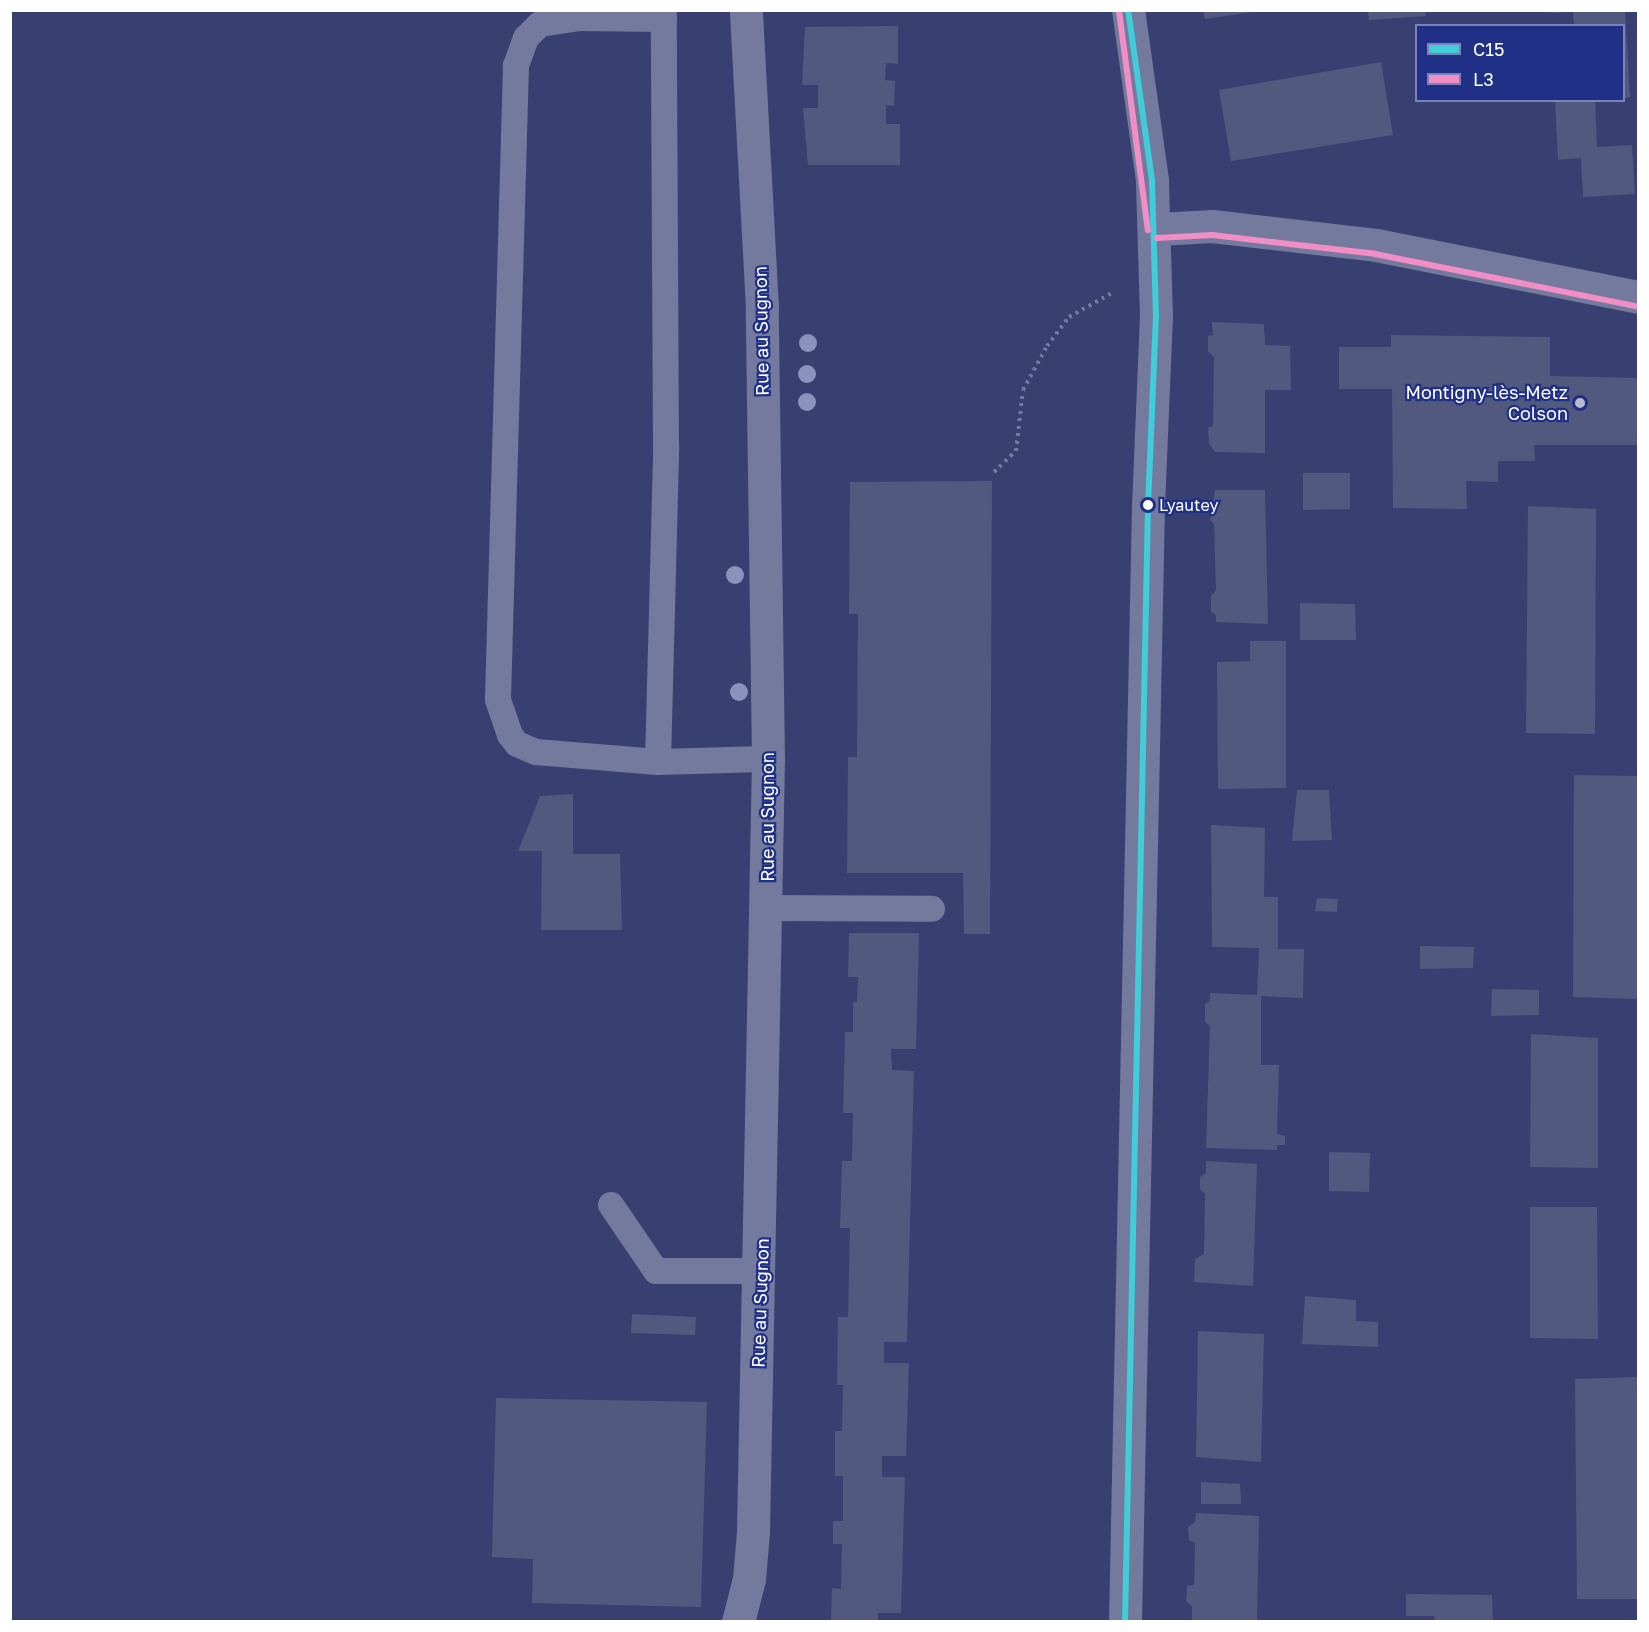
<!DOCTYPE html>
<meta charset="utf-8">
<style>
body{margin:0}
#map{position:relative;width:1649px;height:1632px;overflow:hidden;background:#374070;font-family:"Golos Text",sans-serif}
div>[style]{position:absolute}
.building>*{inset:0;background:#51597f}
.path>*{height:4px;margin-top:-2px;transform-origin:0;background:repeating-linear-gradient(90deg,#737a9e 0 3px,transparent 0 7.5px)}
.service>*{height:26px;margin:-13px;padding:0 13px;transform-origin:13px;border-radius:13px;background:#737a9e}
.minor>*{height:33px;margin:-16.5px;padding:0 16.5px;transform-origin:16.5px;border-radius:16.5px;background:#737a9e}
.tertiary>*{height:33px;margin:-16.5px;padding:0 16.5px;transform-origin:16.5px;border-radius:16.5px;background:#737a9e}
.bus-1>*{height:6px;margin:-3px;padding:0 3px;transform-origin:3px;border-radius:3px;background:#40ccd8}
.bus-2>*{height:6px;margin:-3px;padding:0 3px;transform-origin:3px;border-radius:3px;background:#f18ec5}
.trees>*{width:18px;height:18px;margin:-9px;border-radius:50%;background:#8b92bb}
.dots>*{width:16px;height:16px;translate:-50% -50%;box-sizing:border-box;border:3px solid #203087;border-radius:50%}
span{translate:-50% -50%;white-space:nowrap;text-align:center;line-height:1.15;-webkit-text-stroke:4.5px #203087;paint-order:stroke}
.bus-label{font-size:16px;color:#fff}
.left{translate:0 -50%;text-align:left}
.street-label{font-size:18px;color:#fff}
.poi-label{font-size:18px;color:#fff}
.right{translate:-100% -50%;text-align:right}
.frame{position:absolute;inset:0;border:12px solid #fff;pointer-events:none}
.legend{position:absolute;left:1415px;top:24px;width:210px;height:78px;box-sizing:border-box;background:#203087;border:2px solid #7983b7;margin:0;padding:8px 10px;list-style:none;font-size:18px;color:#fff}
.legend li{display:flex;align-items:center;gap:12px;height:30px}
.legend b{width:30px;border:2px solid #7983b7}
</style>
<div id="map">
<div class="building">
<div style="clip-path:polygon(1203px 10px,1252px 10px,1252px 12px,1205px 19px)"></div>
<div style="clip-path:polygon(1368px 10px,1425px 10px,1426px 16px,1369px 20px)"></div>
<div style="clip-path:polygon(1551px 10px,1570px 10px,1570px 12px,1551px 13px)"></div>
<div style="clip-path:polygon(1573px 10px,1625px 10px,1630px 97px,1624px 98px,1624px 26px,1574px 26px)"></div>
<div style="clip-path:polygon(898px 26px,898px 64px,886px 63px,885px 80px,895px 81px,894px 106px,886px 105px,886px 124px,900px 124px,900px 165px,808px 165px,803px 108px,818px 108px,818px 85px,802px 85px,805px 27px)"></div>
<div style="clip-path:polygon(1381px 62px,1393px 135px,1231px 161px,1219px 90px)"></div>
<div style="clip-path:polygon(1555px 100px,1595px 100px,1597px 147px,1632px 145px,1635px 194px,1583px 197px,1581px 158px,1558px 160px)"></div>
<div style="clip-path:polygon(1212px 322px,1264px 324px,1265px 345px,1290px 346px,1291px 390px,1265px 390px,1265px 453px,1215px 452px,1209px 443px,1208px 428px,1213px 426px,1214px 357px,1208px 352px,1208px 336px,1213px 335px)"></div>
<div style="clip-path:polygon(1391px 335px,1550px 337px,1550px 376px,1638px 378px,1638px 445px,1534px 445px,1535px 461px,1498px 461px,1498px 482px,1466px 481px,1467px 509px,1393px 508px,1392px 389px,1339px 389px,1339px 347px,1391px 347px)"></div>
<div style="clip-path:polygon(1303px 473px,1350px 473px,1350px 509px,1303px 510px)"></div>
<div style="clip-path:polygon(992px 481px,990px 934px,964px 934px,963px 873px,847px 873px,848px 757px,857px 757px,858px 614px,849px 614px,850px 482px)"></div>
<div style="clip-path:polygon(1215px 490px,1265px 490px,1268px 624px,1216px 622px,1216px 615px,1211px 612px,1211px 596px,1216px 590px,1214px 524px,1210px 520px)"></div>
<div style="clip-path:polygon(1528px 506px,1596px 509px,1595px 734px,1526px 733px)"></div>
<div style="clip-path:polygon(1300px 603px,1355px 604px,1356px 640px,1300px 640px)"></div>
<div style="clip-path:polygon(1250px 641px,1286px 641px,1286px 788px,1218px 789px,1217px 662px,1250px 661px)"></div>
<div style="clip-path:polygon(1574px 775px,1638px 776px,1638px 999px,1573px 997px)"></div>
<div style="clip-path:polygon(1297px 790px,1329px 790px,1332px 840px,1292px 841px)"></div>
<div style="clip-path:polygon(573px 794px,573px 854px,620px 854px,622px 930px,541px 930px,542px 851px,518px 851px,540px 796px)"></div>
<div style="clip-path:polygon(1211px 825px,1265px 828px,1264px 897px,1278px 897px,1278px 949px,1304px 949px,1303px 998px,1261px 996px,1261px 1065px,1279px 1065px,1277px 1134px,1285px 1136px,1285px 1145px,1277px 1145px,1277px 1150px,1206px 1148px,1210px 1026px,1205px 1021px,1205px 1004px,1210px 1001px,1210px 993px,1257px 995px,1259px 948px,1212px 947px)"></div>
<div style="clip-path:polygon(1317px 898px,1338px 899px,1337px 912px,1315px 911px)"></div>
<div style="clip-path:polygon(849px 933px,919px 933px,916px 1049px,891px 1049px,892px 1070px,914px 1071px,907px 1342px,884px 1342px,884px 1363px,909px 1363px,906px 1456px,882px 1456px,882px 1477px,905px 1477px,901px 1613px,878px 1613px,878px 1622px,831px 1622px,832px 1588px,841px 1589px,842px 1544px,833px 1544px,833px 1521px,843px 1521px,843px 1476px,835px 1476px,835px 1431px,842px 1431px,843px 1385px,837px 1385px,838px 1317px,848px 1317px,850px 1228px,840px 1228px,842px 1161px,852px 1161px,853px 1113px,843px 1113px,845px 1032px,853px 1032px,853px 1002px,857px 1002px,858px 977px,848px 977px)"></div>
<div style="clip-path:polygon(1420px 946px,1474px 947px,1473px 968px,1420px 969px)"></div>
<div style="clip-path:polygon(1492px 989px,1539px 990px,1539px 1015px,1491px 1016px)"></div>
<div style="clip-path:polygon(1531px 1034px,1598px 1038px,1598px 1168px,1530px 1167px)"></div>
<div style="clip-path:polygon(1329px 1152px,1370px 1153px,1369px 1192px,1329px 1191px)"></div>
<div style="clip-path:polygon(1206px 1161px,1257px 1164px,1253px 1286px,1194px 1282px,1195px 1259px,1204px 1254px,1205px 1194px,1200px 1189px,1200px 1177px,1206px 1173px)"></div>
<div style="clip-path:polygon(1530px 1207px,1597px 1207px,1598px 1339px,1530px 1338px)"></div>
<div style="clip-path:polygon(1305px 1296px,1356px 1300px,1356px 1321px,1378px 1322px,1378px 1347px,1302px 1344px)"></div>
<div style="clip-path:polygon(632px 1314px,696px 1317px,695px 1335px,631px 1333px)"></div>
<div style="clip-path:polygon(1198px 1331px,1264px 1334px,1261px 1462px,1196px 1457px)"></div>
<div style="clip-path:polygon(1638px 1377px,1638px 1599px,1577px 1599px,1575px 1379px)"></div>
<div style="clip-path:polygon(496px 1398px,707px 1402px,701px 1607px,532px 1603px,533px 1559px,492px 1557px)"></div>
<div style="clip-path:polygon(1201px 1482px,1240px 1484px,1241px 1504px,1201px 1504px)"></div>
<div style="clip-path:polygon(1196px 1513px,1259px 1516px,1257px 1622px,1192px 1622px,1192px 1606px,1186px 1601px,1187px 1586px,1194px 1585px,1195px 1543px,1189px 1540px,1188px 1527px,1195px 1522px)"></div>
<div style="clip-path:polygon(1406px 1594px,1492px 1595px,1493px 1622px,1435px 1622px,1434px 1616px,1406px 1616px)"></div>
</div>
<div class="path">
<div style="left:994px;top:472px;width:30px;rotate:-44deg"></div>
<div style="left:1016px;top:451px;width:61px;rotate:-83.5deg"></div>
<div style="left:1023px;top:390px;width:50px;rotate:-61.4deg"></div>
<div style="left:1047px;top:346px;width:36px;rotate:-53deg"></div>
<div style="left:1069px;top:317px;width:49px;rotate:-29.2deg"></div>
</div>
<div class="service">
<div style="left:664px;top:19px;width:84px;rotate:-179.3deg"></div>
<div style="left:580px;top:18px;width:40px;rotate:171.5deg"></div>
<div style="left:540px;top:24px;width:20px;rotate:135deg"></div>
<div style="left:526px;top:38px;width:30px;rotate:110deg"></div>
<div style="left:516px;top:66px;width:634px;rotate:91.63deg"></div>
<div style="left:498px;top:700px;width:37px;rotate:71deg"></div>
<div style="left:510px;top:735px;width:11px;rotate:52deg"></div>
<div style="left:517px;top:744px;width:21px;rotate:23deg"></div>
<div style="left:536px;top:752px;width:122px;rotate:4.7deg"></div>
<div style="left:658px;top:762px;width:110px;rotate:-1.6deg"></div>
<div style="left:658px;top:762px;width:315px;rotate:-88.5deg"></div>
<div style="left:666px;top:447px;width:437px;rotate:-90.3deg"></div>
<div style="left:767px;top:908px;width:165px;rotate:0.3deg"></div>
<div style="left:611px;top:1205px;width:80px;rotate:55.7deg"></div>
<div style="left:656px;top:1271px;width:105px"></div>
</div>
<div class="minor">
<div style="left:1157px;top:229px;width:55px;rotate:-3.1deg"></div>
<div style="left:1212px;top:226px;width:165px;rotate:6.6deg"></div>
<div style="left:1376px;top:245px;width:267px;rotate:11.2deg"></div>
<div style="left:738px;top:1622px;width:44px;rotate:-75.7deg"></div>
<div style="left:749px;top:1579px;width:47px;rotate:-85.1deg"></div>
<div style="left:753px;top:1532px;width:773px;rotate:-88.89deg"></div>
<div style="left:768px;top:759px;width:451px;rotate:-90.8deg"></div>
<div style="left:762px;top:308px;width:298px;rotate:-93.1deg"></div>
</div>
<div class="tertiary">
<div style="left:1125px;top:1622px;width:1116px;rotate:-88.82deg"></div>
<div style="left:1148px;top:506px;width:189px;rotate:-87.6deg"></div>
<div style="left:1156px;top:317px;width:137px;rotate:-91.7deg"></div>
<div style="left:1152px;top:180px;width:172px;rotate:-98deg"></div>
</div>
<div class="bus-1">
<div style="left:1125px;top:1622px;width:1116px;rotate:-88.82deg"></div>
<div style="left:1148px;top:506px;width:189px;rotate:-87.6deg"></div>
<div style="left:1156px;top:317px;width:137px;rotate:-91.7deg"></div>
<div style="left:1152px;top:180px;width:172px;rotate:-98deg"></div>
</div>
<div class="bus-2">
<div style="left:1119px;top:11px;width:221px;rotate:82.5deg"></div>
<div style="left:1157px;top:238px;width:55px;rotate:-3.1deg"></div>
<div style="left:1212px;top:235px;width:164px;rotate:6.6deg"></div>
<div style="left:1375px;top:254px;width:266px;rotate:11.3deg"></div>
</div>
<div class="trees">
<div style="left:808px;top:343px"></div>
<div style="left:807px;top:374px"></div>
<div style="left:807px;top:402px"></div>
<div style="left:735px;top:575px"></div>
<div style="left:739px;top:692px"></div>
</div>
<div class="dots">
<div style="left:1580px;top:403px;background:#b9bccd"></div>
<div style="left:1148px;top:505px;background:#fff"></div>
</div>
<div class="bus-label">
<span class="left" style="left:1159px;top:505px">Lyautey</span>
</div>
<div class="street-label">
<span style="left:761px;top:331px;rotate:-91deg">Rue au Sugnon</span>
<span style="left:767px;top:817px;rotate:-90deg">Rue au Sugnon</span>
<span style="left:760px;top:1303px;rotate:-88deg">Rue au Sugnon</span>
</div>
<div class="poi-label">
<span class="right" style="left:1568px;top:403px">Montigny-lès-Metz<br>Colson</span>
</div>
<div class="frame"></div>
<ul class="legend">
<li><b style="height:8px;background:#40ccd8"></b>C15</li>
<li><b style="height:8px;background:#f18ec5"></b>L3</li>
</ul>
</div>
